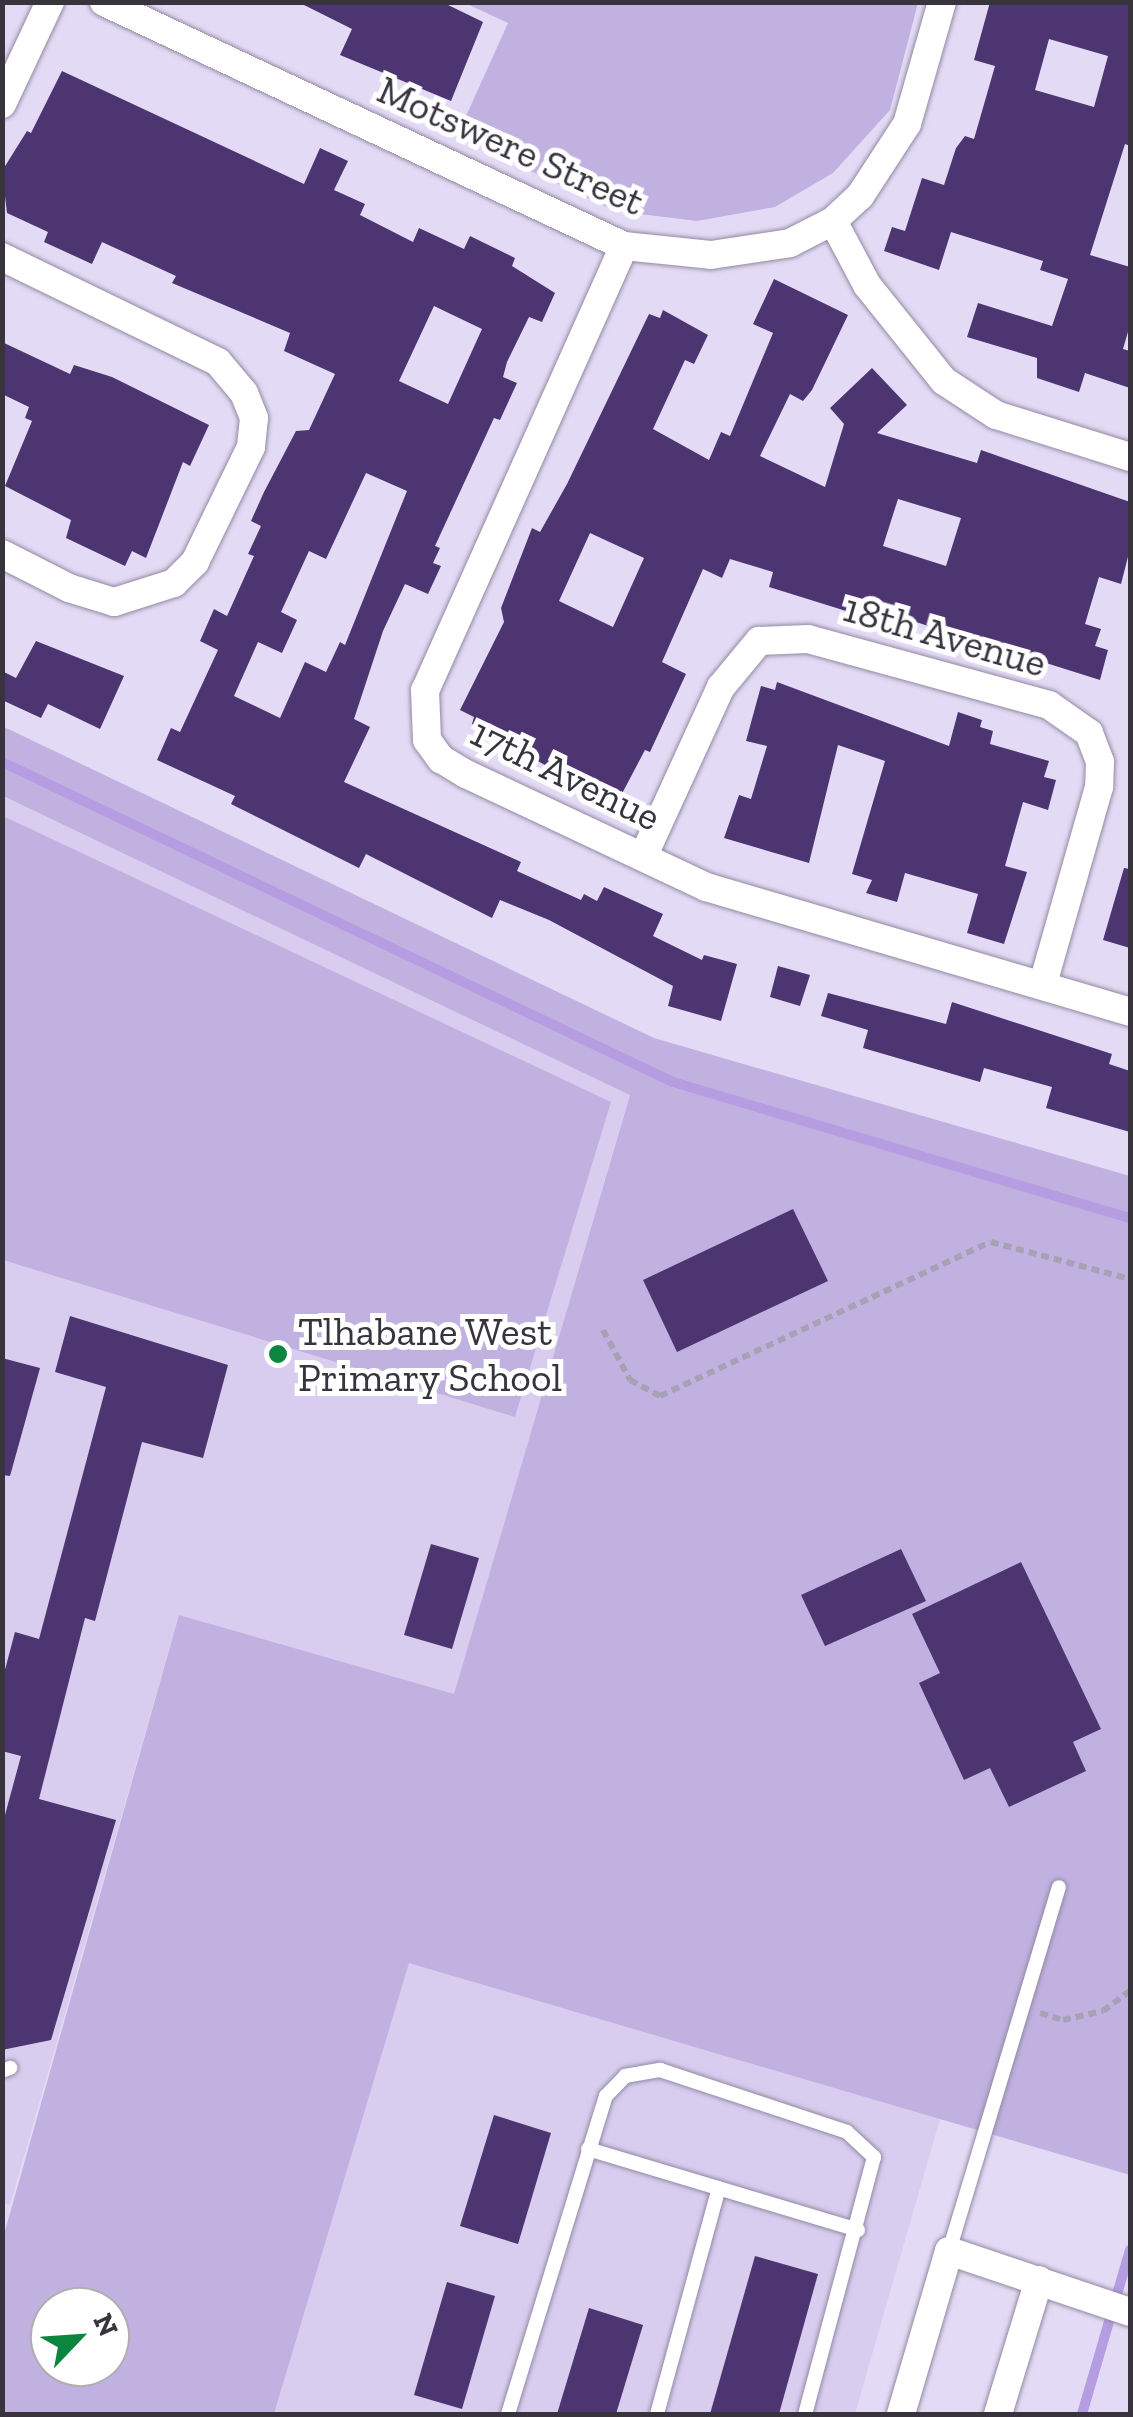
<!DOCTYPE html>
<style>
body{margin:0}
#map{position:relative;width:1133px;height:2417px;overflow:hidden;background:#e3dbf5;font-family:"Zilla Slab",serif}
div>[style]{position:absolute}
.built>*{inset:0;background:#d8cdef}
.green>*{inset:0;background:#c1b1e1}
.stream>*{height:10px;margin:-5px;padding:0 5px;transform-origin:5px;border-radius:5px;background:#b69de2}
.building>*{inset:0;background:#4d3572}
.path>*{height:6px;margin-top:-3px;transform-origin:0;background:repeating-linear-gradient(90deg,#a7a1b5 0 8px,transparent 0 13px)}
.roads{filter:drop-shadow(0 0 2px #928aa3) drop-shadow(0 0 2px #928aa3)}
.lane>*{height:14px;margin:-7px;padding:0 7px;transform-origin:7px;border-radius:7px;background:#fff}
.street>*{height:28px;margin:-14px;padding:0 14px;transform-origin:14px;border-radius:14px;background:#fff}
.dots>*{width:28px;height:28px;translate:-50% -50%;box-sizing:border-box;border:5px solid #fff;border-radius:50%}
span{translate:-50% -50%;white-space:nowrap;text-align:center;line-height:1.15;-webkit-text-stroke:10px #fff;paint-order:stroke}
.street-label{font-size:40px;color:#37343e}
.poi-label{font-size:40px;color:#37343e}
.left{translate:0 -50%;text-align:left}
.frame{position:absolute;inset:0;border:5px solid #37343e;pointer-events:none}
.north{position:absolute;left:30px;top:2287px;width:100px;height:100px;box-sizing:border-box;background:#fff;border:2px solid #afaeb2;border-radius:50%;rotate:65deg;font-size:28px;font-weight:700;line-height:40px;text-align:center;color:#37343e}
.north::after{content:'';display:block;margin:auto;width:35px;height:45px;background:#0c853f;clip-path:polygon(50% 0,100% 100%,50% 72%,0 100%)}
</style>
<div id="map">
<div class="built">
<div style="clip-path:polygon(2px 796px,630px 1094px,454px 1695px,179px 1615px,10px 2205px,2px 2202px)"></div>
<div style="clip-path:polygon(409px 1962px,940px 2119px,855px 2414px,274px 2414px)"></div>
</div>
<div class="green">
<div style="clip-path:polygon(465px 3px,918px 3px,890px 110px,833px 173px,775px 207px,697px 221px,615px 211px,457px 136px,508px 23px)"></div>
<div style="clip-path:polygon(evenodd,2px 726px,654px 1038px,1130px 1176px,1130px 2175px,409px 1963px,274px 2414px,3px 2414px,3px 2238px,179px 1615px,454px 1694px,630px 1095px,3px 796px,2px 726px,50px 2307px,110px 2307px,110px 2367px,50px 2367px,50px 2307px)"></div>
<div style="clip-path:polygon(3px 816px,611px 1102px,515px 1417px,3px 1260px)"></div>
</div>
<div class="stream">
<div style="left:2px;top:762px;width:743px;rotate:25.5deg"></div>
<div style="left:673px;top:1082px;width:477px;rotate:16.6deg"></div>
<div style="left:1082px;top:2414px;width:171px;rotate:-73.7deg"></div>
</div>
<div class="building">
<div style="clip-path:polygon(298px 2px,442px 2px,483px 22px,451px 101px,340px 55px,352px 29px)"></div>
<div style="clip-path:polygon(evenodd,990px 2px,1130px 2px,1130px 146px,1125px 144px,1090px 255px,1130px 267px,1130px 325px,1123px 349px,1130px 351px,1130px 388px,1085px 373px,1079px 392px,1037px 378px,1037px 358px,967px 337px,978px 303px,1052px 326px,1068px 279px,1040px 270px,1043px 261px,951px 232px,939px 270px,884px 251px,892px 227px,905px 231px,922px 178px,944px 185px,956px 148px,965px 136px,974px 139px,995px 66px,974px 60px,990px 2px,1049px 39px,1108px 56px,1094px 107px,1035px 90px,1049px 39px)"></div>
<div style="clip-path:polygon(evenodd,62px 71px,304px 184px,320px 148px,348px 161px,334px 190px,365px 204px,360px 215px,413px 242px,419px 228px,464px 249px,470px 236px,515px 258px,512px 266px,555px 293px,542px 322px,529px 317px,507px 362px,503px 377px,517px 383px,500px 420px,494px 418px,435px 546px,440px 548px,433px 563px,441px 566px,428px 594px,405px 584px,383px 631px,354px 719px,370px 727px,344px 782px,521px 862px,517px 871px,581px 900px,584px 894px,597px 901px,604px 887px,663px 914px,653px 936px,702px 960px,704px 955px,737px 964px,721px 1021px,668px 1006px,673px 986px,549px 920px,500px 900px,492px 918px,366px 854px,359px 868px,231px 804px,235px 796px,157px 760px,171px 728px,180px 732px,218px 650px,200px 641px,214px 609px,227px 616px,254px 556px,248px 554px,261px 526px,251px 521px,264px 492px,296px 431px,309px 430px,335px 374px,284px 351px,290px 333px,172px 283px,176px 276px,102px 242px,92px 264px,44px 242px,48px 232px,7px 213px,2px 171px,27px 131px,31px 133px,62px 71px,434px 306px,482px 329px,448px 404px,399px 381px,434px 306px,62px 71px,366px 473px,407px 491px,345px 645px,340px 642px,326px 672px,305px 662px,280px 718px,234px 696px,258px 642px,282px 653px,297px 620px,281px 612px,309px 551px,326px 559px,366px 473px)"></div>
<div style="clip-path:polygon(evenodd,774px 279px,848px 315px,812px 390px,803px 401px,790px 394px,760px 456px,825px 487px,844px 424px,830px 408px,872px 368px,907px 405px,877px 433px,977px 463px,981px 450px,1130px 502px,1130px 549px,1121px 584px,1099px 577px,1085px 624px,1101px 629px,1095px 646px,1108px 650px,1100px 680px,862px 605px,859px 615px,769px 587px,773px 572px,730px 559px,722px 578px,703px 569px,662px 662px,686px 674px,650px 752px,645px 750px,616px 805px,472px 724px,474px 717px,460px 710px,504px 622px,501px 608px,532px 528px,540px 532px,567px 484px,649px 314px,660px 318px,663px 310px,708px 335px,694px 364px,685px 360px,653px 429px,709px 460px,721px 432px,730px 436px,773px 333px,753px 324px,774px 279px,898px 499px,961px 518px,946px 566px,883px 546px,898px 499px,774px 279px,590px 533px,644px 558px,613px 627px,559px 601px,590px 533px)"></div>
<div style="clip-path:polygon(2px 342px,70px 374px,74px 365px,112px 377px,209px 425px,190px 466px,183px 462px,146px 558px,132px 551px,125px 566px,66px 538px,71px 520px,5px 486px,32px 421px,25px 418px,29px 407px,2px 394px)"></div>
<div style="clip-path:polygon(36px 641px,124px 676px,100px 729px,48px 704px,41px 718px,2px 700px,2px 671px,16px 678px)"></div>
<div style="clip-path:polygon(777px 682px,949px 746px,958px 712px,982px 720px,980px 727px,993px 731px,990px 744px,1049px 761px,1044px 777px,1056px 780px,1048px 810px,1023px 802px,1005px 866px,1027px 872px,1004px 944px,967px 933px,978px 894px,905px 873px,897px 902px,866px 893px,872px 880px,852px 874px,885px 761px,838px 745px,809px 863px,724px 838px,739px 795px,751px 799px,767px 746px,746px 741px,761px 686px,775px 690px)"></div>
<div style="clip-path:polygon(1124px 868px,1130px 869px,1130px 948px,1103px 940px)"></div>
<div style="clip-path:polygon(778px 966px,810px 975px,800px 1006px,770px 997px)"></div>
<div style="clip-path:polygon(828px 993px,946px 1024px,952px 1002px,1112px 1054px,1109px 1064px,1130px 1071px,1130px 1132px,1046px 1108px,1052px 1087px,984px 1068px,980px 1082px,863px 1048px,868px 1030px,821px 1016px)"></div>
<div style="clip-path:polygon(793px 1209px,828px 1281px,677px 1352px,643px 1280px)"></div>
<div style="clip-path:polygon(70px 1316px,228px 1365px,203px 1458px,142px 1442px,95px 1621px,85px 1618px,39px 1799px,116px 1820px,51px 2040px,2px 2050px,2px 1826px,21px 1756px,2px 1751px,2px 1681px,15px 1632px,39px 1639px,106px 1387px,55px 1372px)"></div>
<div style="clip-path:polygon(2px 1358px,40px 1368px,10px 1476px,2px 1475px)"></div>
<div style="clip-path:polygon(431px 1544px,479px 1558px,452px 1649px,404px 1635px)"></div>
<div style="clip-path:polygon(901px 1549px,926px 1601px,825px 1646px,801px 1595px)"></div>
<div style="clip-path:polygon(1021px 1562px,1101px 1729px,1073px 1742px,1086px 1771px,1009px 1807px,990px 1768px,964px 1780px,919px 1683px,940px 1673px,912px 1614px)"></div>
<div style="clip-path:polygon(494px 2115px,551px 2133px,518px 2244px,460px 2226px)"></div>
<div style="clip-path:polygon(755px 2256px,818px 2274px,779px 2414px,710px 2414px)"></div>
<div style="clip-path:polygon(447px 2282px,495px 2296px,462px 2409px,414px 2395px)"></div>
<div style="clip-path:polygon(589px 2308px,643px 2325px,616px 2414px,557px 2414px)"></div>
</div>
<div class="path">
<div style="left:603px;top:1330px;width:57px;rotate:61.6deg"></div>
<div style="left:630px;top:1380px;width:34px;rotate:28deg"></div>
<div style="left:660px;top:1396px;width:365px;rotate:-25deg"></div>
<div style="left:991px;top:1242px;width:144px;rotate:14.9deg"></div>
<div style="left:1040px;top:2013px;width:24px;rotate:17deg"></div>
<div style="left:1063px;top:2020px;width:41px;rotate:-12.7deg"></div>
<div style="left:1103px;top:2011px;width:34px;rotate:-37deg"></div>
</div>
<div class="roads">
<div class="lane">
<div style="left:2px;top:2071px;width:9px;rotate:-21deg"></div>
<div style="left:588px;top:2149px;width:282px;rotate:16.7deg"></div>
<div style="left:949px;top:2251px;width:380px;rotate:-73.2deg"></div>
<div style="left:508px;top:2414px;width:333px;rotate:-72.9deg"></div>
<div style="left:606px;top:2096px;width:28px;rotate:-46deg"></div>
<div style="left:625px;top:2076px;width:36px;rotate:-10deg"></div>
<div style="left:660px;top:2070px;width:197px;rotate:18.3deg"></div>
<div style="left:847px;top:2132px;width:37px;rotate:43deg"></div>
<div style="left:874px;top:2157px;width:266px;rotate:105deg"></div>
<div style="left:657px;top:2414px;width:234px;rotate:-74.7deg"></div>
</div>
<div class="street">
<div style="left:104px;top:2px;width:574px;rotate:25.14deg"></div>
<div style="left:624px;top:246px;width:87px;rotate:5.9deg"></div>
<div style="left:711px;top:255px;width:80px;rotate:-8.6deg"></div>
<div style="left:790px;top:243px;width:48px;rotate:-27.1deg"></div>
<div style="left:833px;top:221px;width:37px;rotate:-43deg"></div>
<div style="left:860px;top:196px;width:86px;rotate:-56.9deg"></div>
<div style="left:907px;top:124px;width:127px;rotate:-74deg"></div>
<div style="left:2px;top:104px;width:113px;rotate:-64.8deg"></div>
<div style="left:833px;top:221px;width:72px;rotate:62deg"></div>
<div style="left:867px;top:285px;width:123px;rotate:51.3deg"></div>
<div style="left:944px;top:381px;width:62px;rotate:33.2deg"></div>
<div style="left:996px;top:415px;width:140px;rotate:17.4deg"></div>
<div style="left:624px;top:246px;width:487px;rotate:114.1deg"></div>
<div style="left:425px;top:690px;width:50px;rotate:87.7deg"></div>
<div style="left:427px;top:740px;width:24px;rotate:54deg"></div>
<div style="left:441px;top:759px;width:29px;rotate:31deg"></div>
<div style="left:466px;top:774px;width:265px;rotate:25.2deg"></div>
<div style="left:706px;top:887px;width:442px;rotate:16.4deg"></div>
<div style="left:2px;top:257px;width:240px;rotate:25.9deg"></div>
<div style="left:218px;top:362px;width:40px;rotate:50deg"></div>
<div style="left:244px;top:393px;width:27px;rotate:68deg"></div>
<div style="left:254px;top:418px;width:29px;rotate:96deg"></div>
<div style="left:251px;top:447px;width:128px;rotate:116deg"></div>
<div style="left:195px;top:562px;width:30px;rotate:135deg"></div>
<div style="left:174px;top:583px;width:63px;rotate:162.4deg"></div>
<div style="left:114px;top:602px;width:47px;rotate:-162.7deg"></div>
<div style="left:69px;top:588px;width:75px;rotate:-153.1deg"></div>
<div style="left:643px;top:857px;width:187px;rotate:-65.4deg"></div>
<div style="left:721px;top:687px;width:60px;rotate:-50.4deg"></div>
<div style="left:759px;top:641px;width:49px;rotate:-2.3deg"></div>
<div style="left:808px;top:639px;width:250px;rotate:15.3deg"></div>
<div style="left:1049px;top:705px;width:49px;rotate:35deg"></div>
<div style="left:1089px;top:733px;width:31px;rotate:69deg"></div>
<div style="left:1100px;top:762px;width:25px;rotate:92deg"></div>
<div style="left:1099px;top:787px;width:204px;rotate:105.9deg"></div>
<div style="left:901px;top:2414px;width:170px;rotate:-73.6deg"></div>
<div style="left:949px;top:2251px;width:191px;rotate:18.6deg"></div>
<div style="left:998px;top:2414px;width:140px;rotate:-73deg"></div>
</div>
</div>
<div class="dots">
<div style="left:278px;top:1354px;background:#0c853f"></div>
</div>
<div class="street-label">
<span style="left:511px;top:145px;rotate:24deg">Motswere Street</span>
<span style="left:945px;top:635px;rotate:16deg">18th Avenue</span>
<span style="left:566px;top:774px;rotate:26deg">17th Avenue</span>
</div>
<div class="poi-label">
<span class="left" style="left:298px;top:1354px">Tlhabane West<br>Primary School</span>
</div>
<div class="frame"></div>
<div class="north">N</div>
</div>
